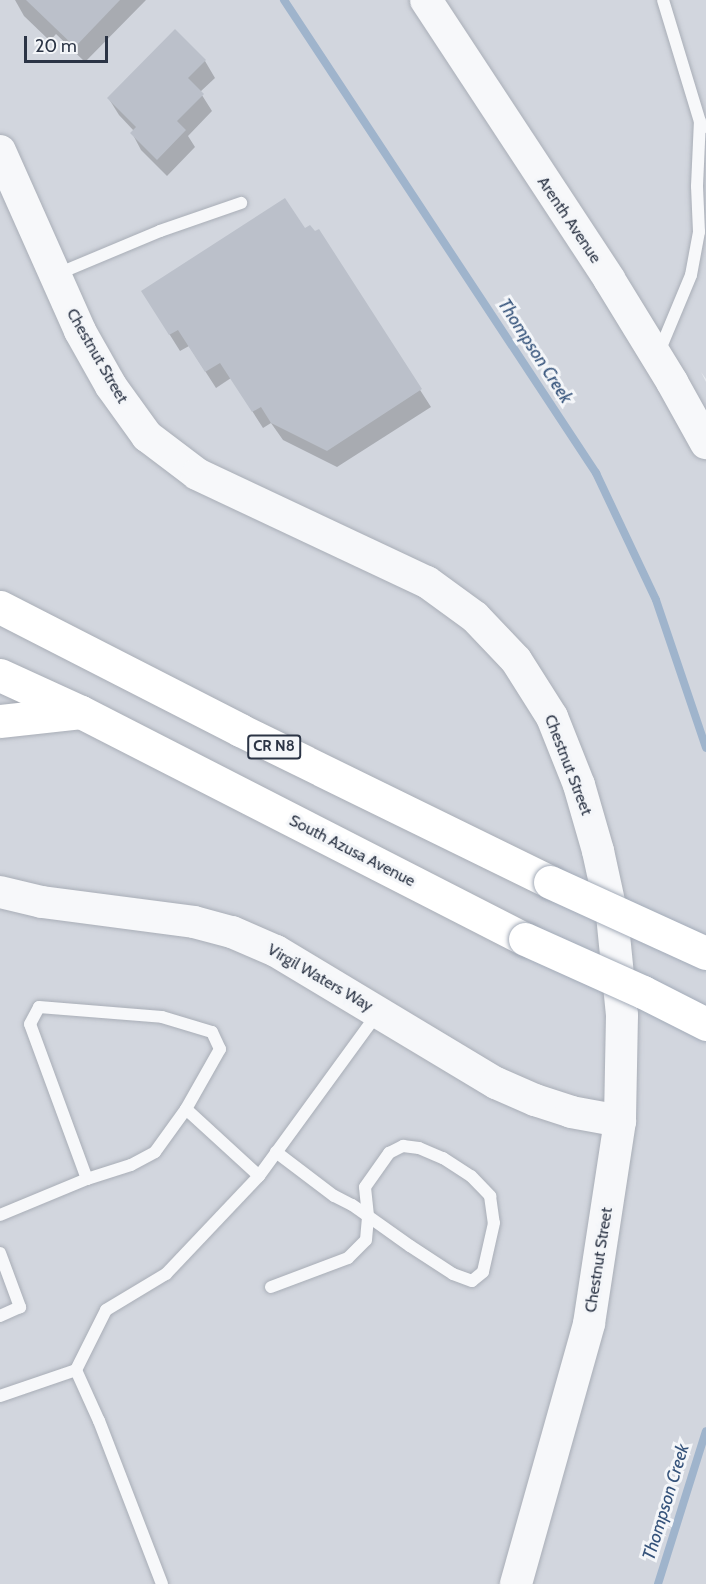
<!DOCTYPE html>
<style>
body{margin:0}
#map{position:relative;width:706px;height:1584px;overflow:hidden;background:#e4e7ec;font-family:Cabin,sans-serif}
div>[style]{position:absolute}
.built>*{inset:0;background:#d2d6de}
.shadow>*{inset:0;background:#0003}
.stream>*{height:8px;margin:-4px;padding:0 4px;transform-origin:4px;border-radius:4px;background:#9fb4cc}
.building>*{inset:0;background:#bbc0ca}
.roads{filter:drop-shadow(0 0 2px #a9aeb7) drop-shadow(0 0 2px #a9aeb7)}
.service>*{height:12px;margin:-6px;padding:0 6px;transform-origin:6px;border-radius:6px;background:#f7f8fa}
.tertiary>*{height:32px;margin:-16px;padding:0 16px;transform-origin:16px;border-radius:16px;background:#f7f8fa}
.primary>*{height:33px;margin:-16.5px;padding:0 16.5px;transform-origin:16.5px;border-radius:16.5px;background:#fff}
.bridges{filter:drop-shadow(0 0 2px #a3abb8) drop-shadow(0 0 2px #a3abb8)}
.primary-bridge>*{height:33px;margin:-16.5px;padding:0 16.5px;transform-origin:16.5px;border-radius:16.5px;background:#fff}
span{translate:-50% -50%;white-space:nowrap;text-align:center;line-height:1.15;-webkit-text-stroke:6px #f4f6f9;paint-order:stroke}
.shield-label span{padding:2px 4px;background:#f4f6f9;border:2px solid;border-radius:4px;-webkit-text-stroke-width:0}
.shield-label{font-size:15px;color:#2b3445;font-weight:700}
.street-label{font-size:16px;color:#2b3445}
.water-label{font-size:18px;color:#34527a;font-style:italic}
.scale{position:absolute;left:24px;top:36px;width:84px;height:27px;box-sizing:border-box;border:3px solid #2b3445;border-top:0;padding-left:8px;font-size:18px;line-height:21px;white-space:nowrap;color:#2b3445;-webkit-text-stroke:4px #f4f6f9;paint-order:stroke}
</style>
<div id="map">
<div class="built">
<div style="clip-path:polygon(0 0,706px 0,706px 379px,701px 372px,706px 382px,706px 1584px,0 1584px)"></div>
</div>
<div class="shadow">
<div style="clip-path:polygon(15px 0,146px 0,85px 62px,56px 34px,50px 41px,24px 16px)"></div>
<div style="clip-path:polygon(175px 32px,205px 61px,215px 78px,200px 92px,212px 111px,188px 136px,195px 147px,167px 176px,141px 150px,132px 133px,134px 131px,119px 115px,109px 99px)"></div>
<div style="clip-path:polygon(304px 230px,315px 233px,318px 231px,431px 407px,337px 467px,283px 440px,271px 423px,263px 428px,231px 378px,216px 388px,189px 346px,180px 351px,153px 308px)"></div>
</div>
<div class="stream">
<div style="left:284px;top:0;width:567px;rotate:56.59deg"></div>
<div style="left:596px;top:473px;width:140px;rotate:64.7deg"></div>
<div style="left:656px;top:600px;width:156px;rotate:71.3deg"></div>
<div style="left:658px;top:1584px;width:160px;rotate:-72.6deg"></div>
</div>
<div class="building">
<div style="clip-path:polygon(26px 0,120px 0,75px 47px)"></div>
<div style="clip-path:polygon(175px 29px,206px 60px,188px 78px,204px 94px,177px 121px,186px 130px,157px 160px,130px 133px,136px 127px,107px 98px)"></div>
<div style="clip-path:polygon(285px 198px,305px 228px,310px 225px,315px 231px,319px 229px,422px 389px,327px 451px,271px 423px,261px 407px,252px 412px,220px 363px,205px 372px,178px 330px,169px 335px,141px 291px)"></div>
</div>
<div class="roads">
<div class="service">
<div style="left:663px;top:0;width:134px;rotate:73.1deg"></div>
<div style="left:55px;top:275px;width:114px;rotate:-22.7deg"></div>
<div style="left:160px;top:231px;width:86px;rotate:-19.1deg"></div>
<div style="left:659px;top:352px;width:83px;rotate:-67.4deg"></div>
<div style="left:691px;top:275px;width:44px;rotate:-79.5deg"></div>
<div style="left:699px;top:232px;width:46px;rotate:-92.5deg"></div>
<div style="left:697px;top:186px;width:65px;rotate:-87.4deg"></div>
<div style="left:87px;top:1179px;width:46px;rotate:-17.7deg"></div>
<div style="left:131px;top:1165px;width:27px;rotate:-28deg"></div>
<div style="left:155px;top:1152px;width:53px;rotate:-54.2deg"></div>
<div style="left:0;top:1215px;width:94px;rotate:-22.5deg"></div>
<div style="left:87px;top:1179px;width:165px;rotate:-110.2deg"></div>
<div style="left:30px;top:1024px;width:19px;rotate:-62deg"></div>
<div style="left:39px;top:1007px;width:123px;rotate:4.6deg"></div>
<div style="left:162px;top:1017px;width:52px;rotate:16.7deg"></div>
<div style="left:212px;top:1032px;width:19px;rotate:65deg"></div>
<div style="left:220px;top:1049px;width:69px;rotate:119.5deg"></div>
<div style="left:186px;top:1109px;width:99px;rotate:42.5deg"></div>
<div style="left:259px;top:1176px;width:202px;rotate:-53.9deg"></div>
<div style="left:0;top:1253px;width:58px;rotate:69.7deg"></div>
<div style="left:20px;top:1307px;width:22px;rotate:156deg"></div>
<div style="left:271px;top:1287px;width:82px;rotate:-20.6deg"></div>
<div style="left:348px;top:1258px;width:25px;rotate:-45deg"></div>
<div style="left:366px;top:1240px;width:24px;rotate:-85deg"></div>
<div style="left:368px;top:1216px;width:29px;rotate:-96deg"></div>
<div style="left:365px;top:1187px;width:42px;rotate:-54.8deg"></div>
<div style="left:389px;top:1153px;width:16px;rotate:-27deg"></div>
<div style="left:403px;top:1146px;width:16px;rotate:7deg"></div>
<div style="left:419px;top:1148px;width:26px;rotate:23deg"></div>
<div style="left:443px;top:1158px;width:33px;rotate:33deg"></div>
<div style="left:471px;top:1176px;width:28px;rotate:46deg"></div>
<div style="left:490px;top:1196px;width:27px;rotate:82deg"></div>
<div style="left:494px;top:1223px;width:50px;rotate:102.7deg"></div>
<div style="left:483px;top:1272px;width:14px;rotate:141deg"></div>
<div style="left:472px;top:1281px;width:20px;rotate:-160deg"></div>
<div style="left:453px;top:1274px;width:51px;rotate:-146.9deg"></div>
<div style="left:410px;top:1246px;width:52px;rotate:-144.5deg"></div>
<div style="left:368px;top:1216px;width:19px;rotate:-145deg"></div>
<div style="left:352px;top:1205px;width:20px;rotate:-153deg"></div>
<div style="left:334px;top:1196px;width:73px;rotate:-142.8deg"></div>
<div style="left:0;top:1396px;width:80px;rotate:-18.9deg"></div>
<div style="left:162px;top:1584px;width:175px;rotate:-111.1deg"></div>
<div style="left:99px;top:1421px;width:56px;rotate:-114.3deg"></div>
<div style="left:76px;top:1370px;width:67px;rotate:-63.4deg"></div>
<div style="left:106px;top:1310px;width:70px;rotate:-31deg"></div>
<div style="left:166px;top:1274px;width:135px;rotate:-46.5deg"></div>
</div>
<div class="tertiary">
<div style="left:426px;top:0;width:334px;rotate:56.7deg"></div>
<div style="left:609px;top:279px;width:121px;rotate:58.5deg"></div>
<div style="left:672px;top:382px;width:70px;rotate:60.9deg"></div>
<div style="left:0;top:151px;width:197px;rotate:66deg"></div>
<div style="left:80px;top:331px;width:63px;rotate:60.6deg"></div>
<div style="left:111px;top:386px;width:62px;rotate:54.2deg"></div>
<div style="left:147px;top:436px;width:63px;rotate:37.2deg"></div>
<div style="left:197px;top:474px;width:254px;rotate:25.2deg"></div>
<div style="left:427px;top:582px;width:59px;rotate:36.1deg"></div>
<div style="left:475px;top:617px;width:59px;rotate:46.4deg"></div>
<div style="left:516px;top:660px;width:67px;rotate:57.7deg"></div>
<div style="left:552px;top:717px;width:73px;rotate:68.3deg"></div>
<div style="left:579px;top:785px;width:69px;rotate:73.9deg"></div>
<div style="left:598px;top:851px;width:66px;rotate:77.7deg"></div>
<div style="left:612px;top:915px;width:100px;rotate:84.3deg"></div>
<div style="left:622px;top:1015px;width:106px;rotate:91.1deg"></div>
<div style="left:620px;top:1121px;width:205px;rotate:98.7deg"></div>
<div style="left:589px;top:1324px;width:270px;rotate:105.7deg"></div>
<div style="left:0;top:892px;width:43px;rotate:13.4deg"></div>
<div style="left:42px;top:902px;width:153px;rotate:7.5deg"></div>
<div style="left:194px;top:922px;width:39px;rotate:15deg"></div>
<div style="left:232px;top:932px;width:48px;rotate:23.4deg"></div>
<div style="left:276px;top:951px;width:257px;rotate:31deg"></div>
<div style="left:496px;top:1083px;width:43px;rotate:23.6deg"></div>
<div style="left:535px;top:1100px;width:38px;rotate:18deg"></div>
<div style="left:571px;top:1112px;width:50px;rotate:10.4deg"></div>
</div>
<div class="primary">
<div style="left:0;top:607px;width:270px;rotate:27.1deg"></div>
<div style="left:240px;top:730px;width:345px;rotate:26.1deg"></div>
<div style="left:0;top:675px;width:89px;rotate:24.6deg"></div>
<div style="left:81px;top:712px;width:499px;rotate:27.1deg"></div>
<div style="left:0;top:721px;width:81px;rotate:-6.3deg"></div>
</div>
</div>
<div class="bridges">
<div class="primary-bridge">
<div style="left:550px;top:882px;width:171px;rotate:24.5deg"></div>
<div style="left:525px;top:939px;width:129px;rotate:24.2deg"></div>
<div style="left:643px;top:992px;width:71px;rotate:26.9deg"></div>
</div>
</div>
<div class="shield-label">
<span style="left:274px;top:747px">CR N8</span>
</div>
<div class="street-label">
<span style="left:569px;top:220px;rotate:56deg">Arenth Avenue</span>
<span style="left:97px;top:356px;rotate:60deg">Chestnut Street</span>
<span style="left:568px;top:765px;rotate:69deg">Chestnut Street</span>
<span style="left:352px;top:851px;rotate:27deg">South Azusa Avenue</span>
<span style="left:320px;top:978px;rotate:30deg">Virgil Waters Way</span>
<span style="left:599px;top:1260px;rotate:-81deg">Chestnut Street</span>
</div>
<div class="water-label">
<span style="left:535px;top:351px;rotate:57deg">Thompson Creek</span>
<span style="left:666px;top:1502px;rotate:-73deg">Thompson Creek</span>
</div>
<div class="scale">20 m</div>
</div>
